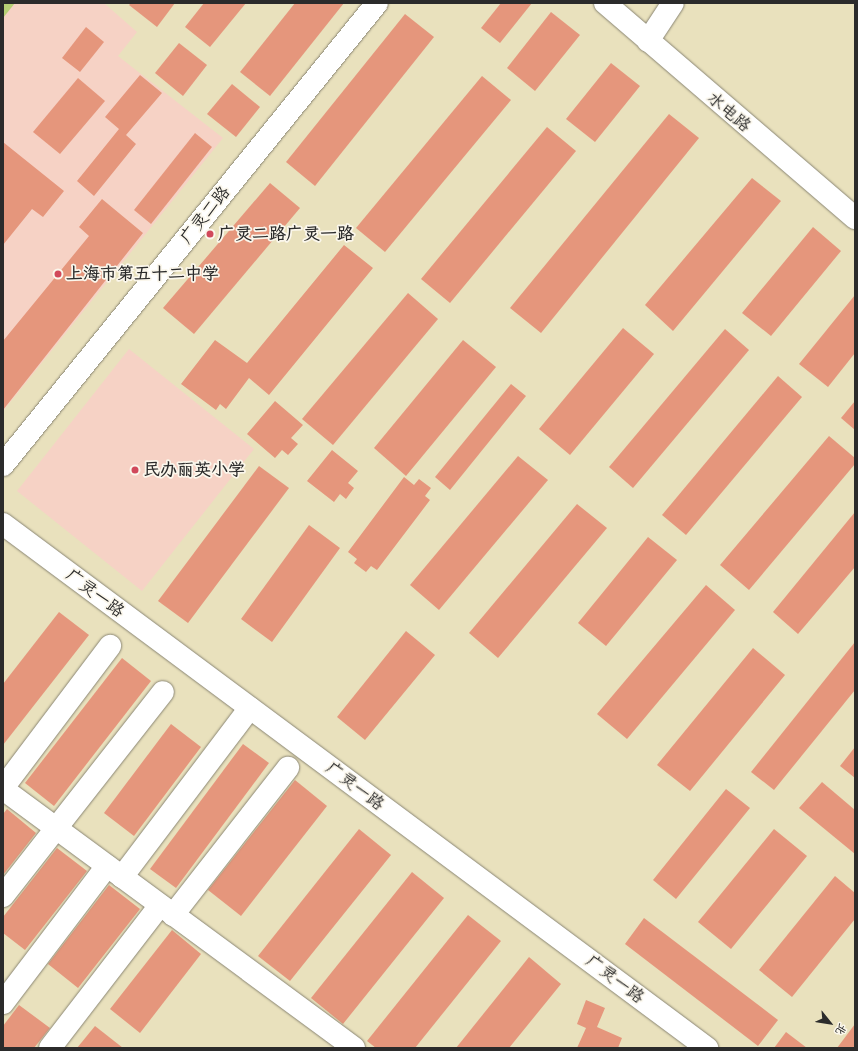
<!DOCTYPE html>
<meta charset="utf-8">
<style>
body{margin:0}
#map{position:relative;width:858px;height:1051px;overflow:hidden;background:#e9e1bd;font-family:Itim,"LXGW WenKai TC",sans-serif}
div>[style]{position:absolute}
.built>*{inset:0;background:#f6d2c5}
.green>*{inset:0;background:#b7d075}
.building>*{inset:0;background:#e5967c}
.roads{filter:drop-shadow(0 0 1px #8a8674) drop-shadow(0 0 1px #8a8674)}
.minor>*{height:22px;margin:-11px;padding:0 11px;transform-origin:11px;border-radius:11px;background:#fff}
.major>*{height:22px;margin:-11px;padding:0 11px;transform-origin:11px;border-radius:11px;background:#fff}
.dots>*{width:11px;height:11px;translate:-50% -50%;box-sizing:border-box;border:2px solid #fbf7ec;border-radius:50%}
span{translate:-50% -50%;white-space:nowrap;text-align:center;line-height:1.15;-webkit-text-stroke:3.5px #fbf7ec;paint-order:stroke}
.street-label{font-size:17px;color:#2b2b2b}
.poi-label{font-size:17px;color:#2b2b2b;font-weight:700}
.left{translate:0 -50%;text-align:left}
.frame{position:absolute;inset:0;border:4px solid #2b2b2b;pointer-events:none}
.north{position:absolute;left:810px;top:1003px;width:40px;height:40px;-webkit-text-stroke:3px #fbf7ec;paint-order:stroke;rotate:120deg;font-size:11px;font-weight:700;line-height:16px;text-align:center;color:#2b2b2b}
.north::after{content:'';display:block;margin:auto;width:14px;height:18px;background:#2b2b2b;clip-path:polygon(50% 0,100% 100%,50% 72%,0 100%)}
</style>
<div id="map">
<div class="built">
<div style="clip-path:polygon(3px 3px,104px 3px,137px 32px,118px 56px,223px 138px,3px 411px)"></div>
<div style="clip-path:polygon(129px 349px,254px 449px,142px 591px,17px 491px)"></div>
</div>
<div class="green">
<div style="clip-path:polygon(3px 3px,15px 3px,3px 18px)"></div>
</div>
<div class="building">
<div style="clip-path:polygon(131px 3px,175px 3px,157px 27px,129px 5px)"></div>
<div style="clip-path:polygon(204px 3px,246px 3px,210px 47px,185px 27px)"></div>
<div style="clip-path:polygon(295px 3px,344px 3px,270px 96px,240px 72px)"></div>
<div style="clip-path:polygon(501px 3px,532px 3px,500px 43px,481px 28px)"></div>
<div style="clip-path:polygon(551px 12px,580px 35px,535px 91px,507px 68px)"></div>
<div style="clip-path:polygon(405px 14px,434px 37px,315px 186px,286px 162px)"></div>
<div style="clip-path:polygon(86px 27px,104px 42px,80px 72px,62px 58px)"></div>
<div style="clip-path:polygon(179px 43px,207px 65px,183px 96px,155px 73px)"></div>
<div style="clip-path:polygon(611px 63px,640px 86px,595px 142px,566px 119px)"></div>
<div style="clip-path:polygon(140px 75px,162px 93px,126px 135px,136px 144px,94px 196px,77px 181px,119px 129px,105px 117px)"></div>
<div style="clip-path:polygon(482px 76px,511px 100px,385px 252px,356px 228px)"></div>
<div style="clip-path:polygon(78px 78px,105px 101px,60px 154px,33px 132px)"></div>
<div style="clip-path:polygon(232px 84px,260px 107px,236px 137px,207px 114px)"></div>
<div style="clip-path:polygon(669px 114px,699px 138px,541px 333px,510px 308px)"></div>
<div style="clip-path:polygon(547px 127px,576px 151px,450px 303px,421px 279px)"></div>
<div style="clip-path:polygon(195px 133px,212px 147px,151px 224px,134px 210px)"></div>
<div style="clip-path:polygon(3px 142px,64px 191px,43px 217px,32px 209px,3px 245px)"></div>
<div style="clip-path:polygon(752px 178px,781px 201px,673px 331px,645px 305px)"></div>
<div style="clip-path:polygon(270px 183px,300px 208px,194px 334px,163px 308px)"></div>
<div style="clip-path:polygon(102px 199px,143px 233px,3px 410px,3px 341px,89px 236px,79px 227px)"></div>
<div style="clip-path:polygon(813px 227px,841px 251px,771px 336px,742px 313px)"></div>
<div style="clip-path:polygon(344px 245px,373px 268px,269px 395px,249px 378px,226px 409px,220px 404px,216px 410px,181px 384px,215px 340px,247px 363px)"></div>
<div style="clip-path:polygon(408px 293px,438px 319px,333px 445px,302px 419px)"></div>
<div style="clip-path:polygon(855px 295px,855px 353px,828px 387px,799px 364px)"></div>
<div style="clip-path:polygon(623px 328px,654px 354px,570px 455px,539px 429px)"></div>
<div style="clip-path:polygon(725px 329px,749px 350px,633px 488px,609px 467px)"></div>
<div style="clip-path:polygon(463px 340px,496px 367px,406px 476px,374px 448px)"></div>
<div style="clip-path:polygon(778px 376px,802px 397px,686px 535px,662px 515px)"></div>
<div style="clip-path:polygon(511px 384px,526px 396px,450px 490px,435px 477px)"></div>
<div style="clip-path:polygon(275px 401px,303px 425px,291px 438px,298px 444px,288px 455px,282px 450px,275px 458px,247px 434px)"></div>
<div style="clip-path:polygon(855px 401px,855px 430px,841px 418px)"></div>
<div style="clip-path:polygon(829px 436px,855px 458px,855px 464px,749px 590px,720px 565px)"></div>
<div style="clip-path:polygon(332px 450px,358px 471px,348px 483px,354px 488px,346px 499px,340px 494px,334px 502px,307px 481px)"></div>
<div style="clip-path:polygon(518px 456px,548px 480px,439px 610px,410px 585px)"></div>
<div style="clip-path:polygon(259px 466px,289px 488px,188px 623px,158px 601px)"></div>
<div style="clip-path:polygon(404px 477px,414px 485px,419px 479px,431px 488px,425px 496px,430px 500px,377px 570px,371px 566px,366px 572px,354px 563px,357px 559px,348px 552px)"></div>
<div style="clip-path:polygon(577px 504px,607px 528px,498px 658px,469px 633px)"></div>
<div style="clip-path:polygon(855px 512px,855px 567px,798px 634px,773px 612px)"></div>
<div style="clip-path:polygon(309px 525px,340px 548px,272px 642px,241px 619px)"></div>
<div style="clip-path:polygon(648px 537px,677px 560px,606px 646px,578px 623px)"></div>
<div style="clip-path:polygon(706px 585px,735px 610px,627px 739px,597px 714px)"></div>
<div style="clip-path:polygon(59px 612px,89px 635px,3px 745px,3px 684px)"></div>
<div style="clip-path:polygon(406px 631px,435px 655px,365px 740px,337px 717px)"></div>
<div style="clip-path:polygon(855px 642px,855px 690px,774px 790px,751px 772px)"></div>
<div style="clip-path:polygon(753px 648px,785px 675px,690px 791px,657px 765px)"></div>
<div style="clip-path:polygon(122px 658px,151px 681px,54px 806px,25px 783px)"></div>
<div style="clip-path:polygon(171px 724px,201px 747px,134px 836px,104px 813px)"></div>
<div style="clip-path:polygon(243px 744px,269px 763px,176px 888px,150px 869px)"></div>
<div style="clip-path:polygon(855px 747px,855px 778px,840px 766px)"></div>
<div style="clip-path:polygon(295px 780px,327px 806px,241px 916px,208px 890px)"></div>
<div style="clip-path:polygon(822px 782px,855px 810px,855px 854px,799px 808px)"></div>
<div style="clip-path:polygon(726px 789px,750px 808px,676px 899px,653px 880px)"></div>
<div style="clip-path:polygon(7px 809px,36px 833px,3px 875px,3px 814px)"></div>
<div style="clip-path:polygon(359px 829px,391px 855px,290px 981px,258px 956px)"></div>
<div style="clip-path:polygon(774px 829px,807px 856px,731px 949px,698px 922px)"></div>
<div style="clip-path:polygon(57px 848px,87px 871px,25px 950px,3px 933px,3px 917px)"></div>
<div style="clip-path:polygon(412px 872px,444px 898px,343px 1024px,311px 998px)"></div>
<div style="clip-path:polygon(835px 876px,855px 893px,855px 919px,792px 997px,759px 970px)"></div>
<div style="clip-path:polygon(109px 885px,140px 909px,78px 988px,48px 964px)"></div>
<div style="clip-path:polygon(468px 915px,501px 941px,415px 1048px,376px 1048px,367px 1041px)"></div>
<div style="clip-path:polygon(644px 918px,778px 1020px,758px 1046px,625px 944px)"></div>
<div style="clip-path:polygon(172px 930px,201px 954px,140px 1033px,110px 1009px)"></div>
<div style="clip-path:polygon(529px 957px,561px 984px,509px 1048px,456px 1048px)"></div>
<div style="clip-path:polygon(586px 1000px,605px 1008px,597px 1027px,622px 1038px,618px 1048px,577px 1048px,586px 1028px,577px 1024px)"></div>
<div style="clip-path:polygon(19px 1005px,50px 1028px,34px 1048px,3px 1048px,3px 1026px)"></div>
<div style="clip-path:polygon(855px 1024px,855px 1048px,837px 1048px)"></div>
<div style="clip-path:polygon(95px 1026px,123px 1048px,77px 1048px)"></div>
<div style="clip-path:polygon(786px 1032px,807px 1048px,774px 1048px)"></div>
</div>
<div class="roads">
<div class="minor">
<div style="left:648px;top:41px;width:45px;rotate:-56.7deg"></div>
<div style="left:3px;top:465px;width:594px;rotate:-51.01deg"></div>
<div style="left:3px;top:524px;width:878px;rotate:36.66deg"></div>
<div style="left:3px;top:788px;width:178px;rotate:-53deg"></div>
<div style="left:3px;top:789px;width:436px;rotate:36.4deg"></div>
<div style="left:122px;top:877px;width:212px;rotate:-52.9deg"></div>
<div style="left:3px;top:896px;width:259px;rotate:-51.9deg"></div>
<div style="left:173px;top:915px;width:187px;rotate:-52deg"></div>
<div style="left:3px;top:1003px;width:172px;rotate:-52.8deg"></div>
<div style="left:50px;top:1048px;width:180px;rotate:-52.4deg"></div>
</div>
<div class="major">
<div style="left:605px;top:3px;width:330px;rotate:40.7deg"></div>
</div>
</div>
<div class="dots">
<div style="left:210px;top:234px;background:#d1495b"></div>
<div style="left:58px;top:274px;background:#d1495b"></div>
<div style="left:135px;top:470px;background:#d1495b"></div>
</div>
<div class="street-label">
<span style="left:729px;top:112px;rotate:40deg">水电路</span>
<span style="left:205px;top:215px;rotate:-51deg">广灵二路</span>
<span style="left:95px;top:593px;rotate:37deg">广灵一路</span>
<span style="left:355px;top:786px;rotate:37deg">广灵一路</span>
<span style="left:615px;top:979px;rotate:37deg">广灵一路</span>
</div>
<div class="poi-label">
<span class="left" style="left:218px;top:234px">广灵二路广灵一路</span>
<span class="left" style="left:66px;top:274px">上海市第五十二中学</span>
<span class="left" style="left:143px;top:470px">民办丽英小学</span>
</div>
<div class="frame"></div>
<div class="north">北</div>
</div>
